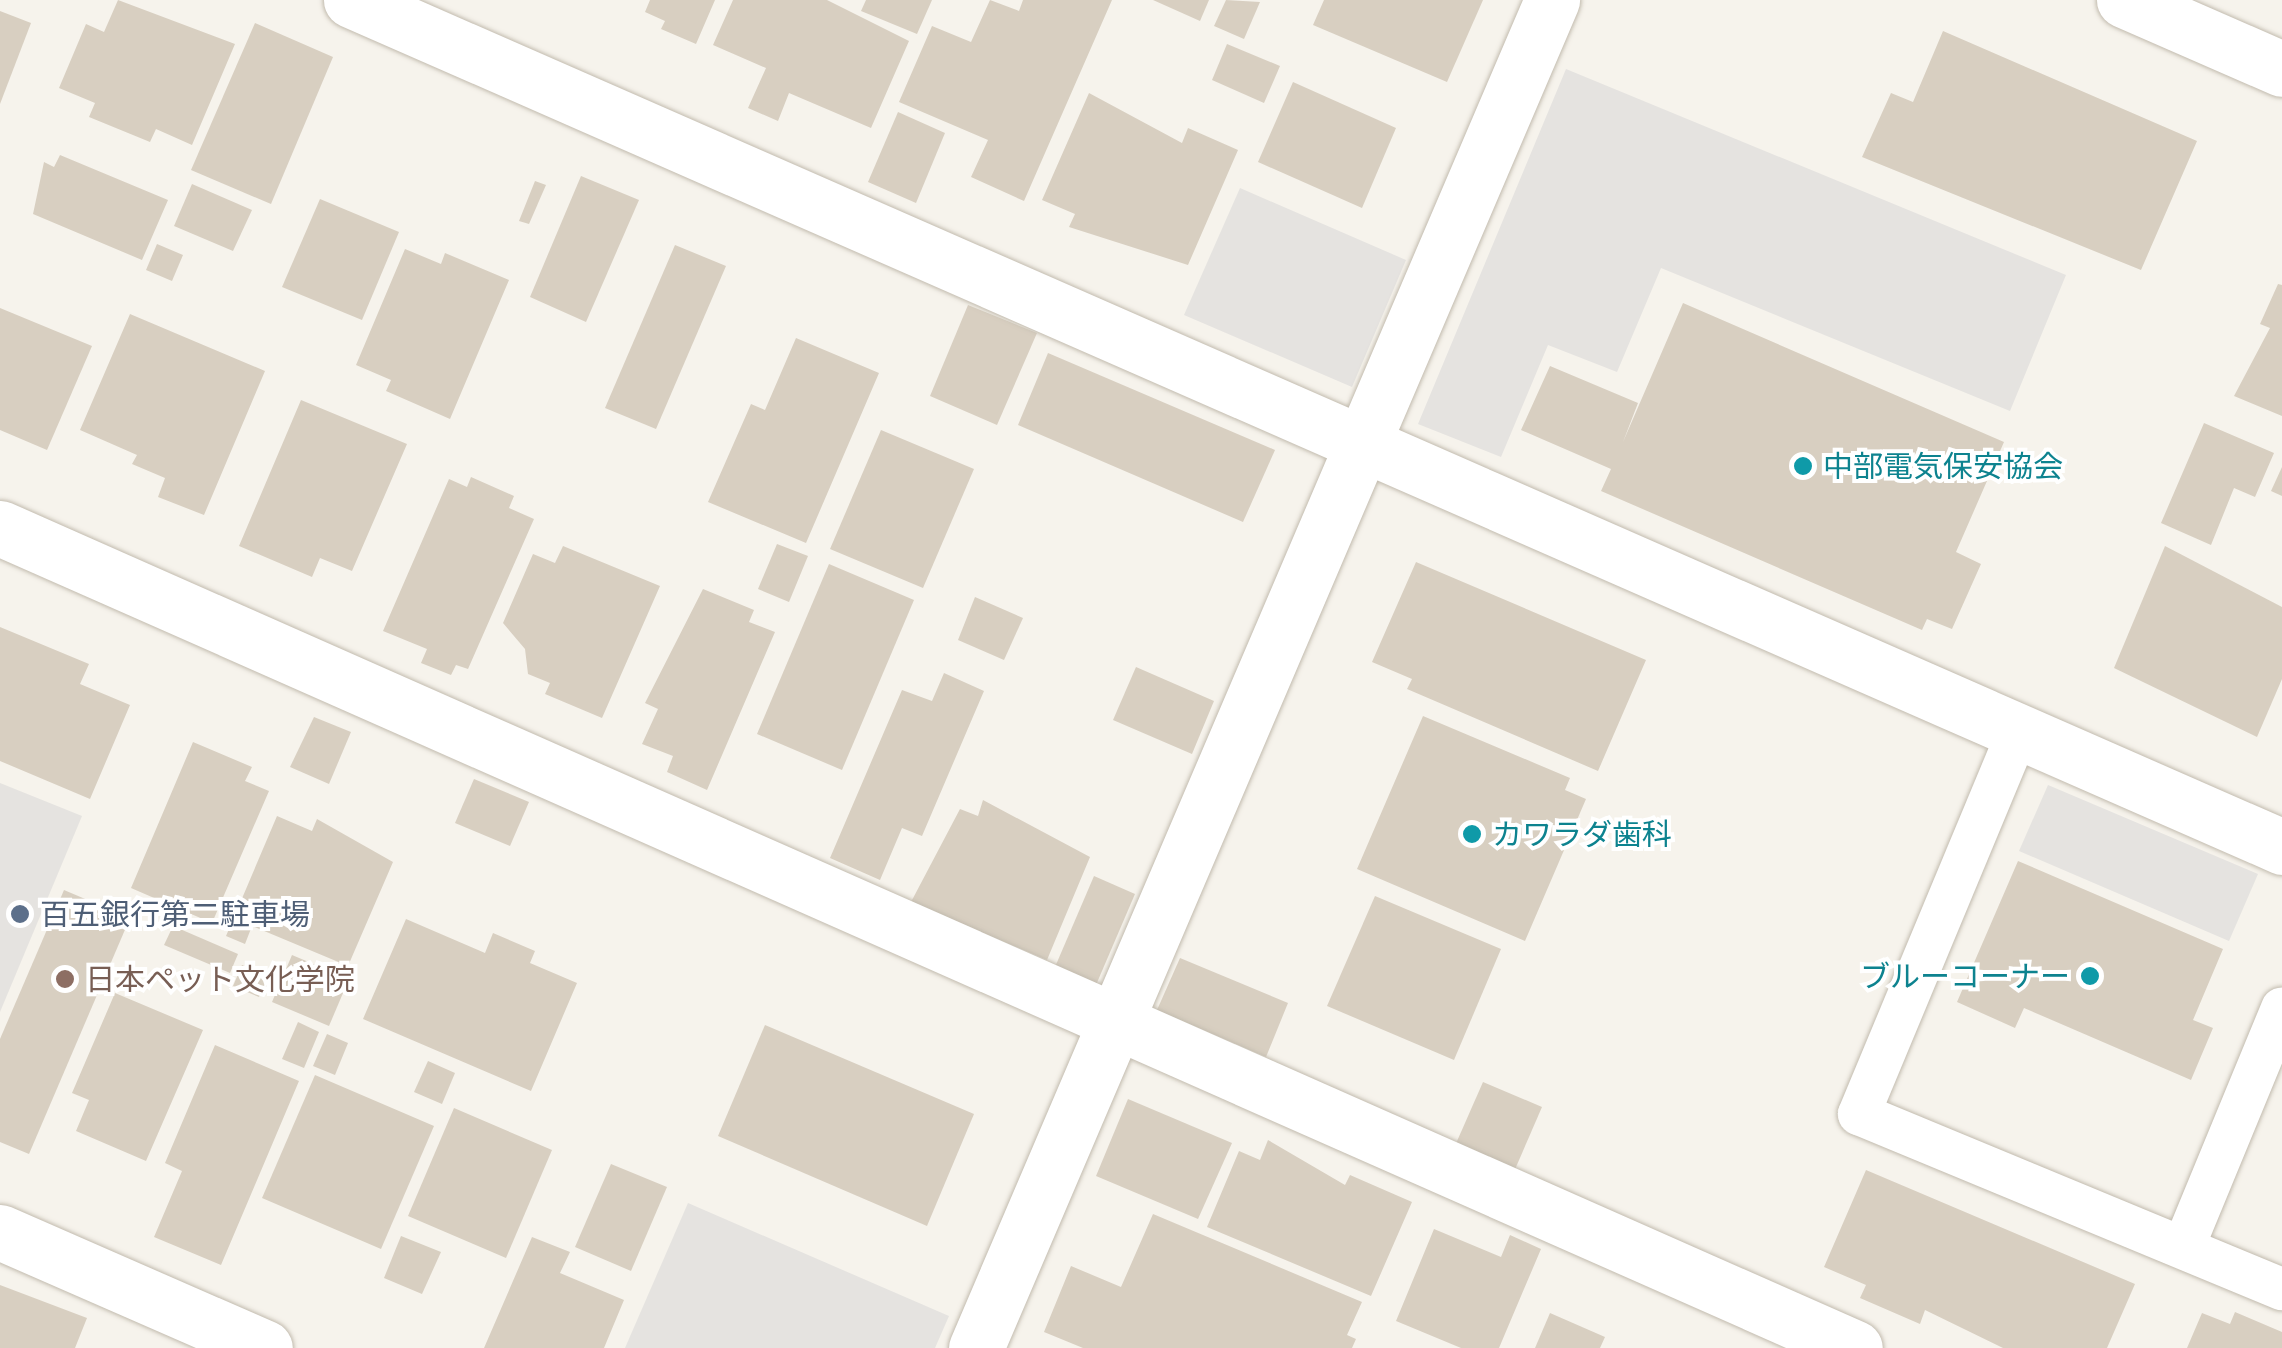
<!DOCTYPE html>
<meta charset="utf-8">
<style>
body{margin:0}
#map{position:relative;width:2282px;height:1348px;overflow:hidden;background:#f6f3ec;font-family:"Asap Condensed","Noto Sans JP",sans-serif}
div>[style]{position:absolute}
.parking>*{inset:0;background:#e5e3e0}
.building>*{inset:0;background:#d8cfc1}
.roads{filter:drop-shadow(0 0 2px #c2bbae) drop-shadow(0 0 2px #c2bbae)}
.service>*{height:42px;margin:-21px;padding:0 21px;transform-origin:21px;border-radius:21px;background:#fff}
.minor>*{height:55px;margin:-27.5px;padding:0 27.5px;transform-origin:27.5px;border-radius:27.5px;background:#fff}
.dots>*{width:28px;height:28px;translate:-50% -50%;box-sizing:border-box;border:5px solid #fff;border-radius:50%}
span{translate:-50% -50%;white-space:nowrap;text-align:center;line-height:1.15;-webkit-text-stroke:8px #fff;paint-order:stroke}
.culture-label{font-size:30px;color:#0d838f}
.left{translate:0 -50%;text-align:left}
.right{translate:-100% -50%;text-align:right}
.service-label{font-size:30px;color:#4e5e75}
.education-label{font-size:30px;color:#785e54}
</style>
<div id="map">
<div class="parking">
<div style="clip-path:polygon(1566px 69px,2066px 275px,2010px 411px,1661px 268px,1617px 372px,1548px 345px,1501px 457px,1418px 424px)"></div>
<div style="clip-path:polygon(1240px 188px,1406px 260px,1352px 387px,1184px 315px)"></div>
<div style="clip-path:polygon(0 783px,82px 816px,0 1012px)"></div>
<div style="clip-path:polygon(2048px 785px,2258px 874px,2229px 941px,2019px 851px)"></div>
<div style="clip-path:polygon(688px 1203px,949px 1316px,935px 1348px,625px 1348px)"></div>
</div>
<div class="building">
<div style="clip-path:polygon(118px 0,235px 44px,192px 145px,156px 129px,150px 142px,89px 117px,95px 103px,59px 88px,86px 24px,104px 32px)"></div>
<div style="clip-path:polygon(650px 0,715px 0,696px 44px,661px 29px,665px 21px,645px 12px)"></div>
<div style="clip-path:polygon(733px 0,827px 0,909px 41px,871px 128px,789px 93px,778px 121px,748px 108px,766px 68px,713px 45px)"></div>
<div style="clip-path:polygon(866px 0,932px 0,917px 34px,861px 11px)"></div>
<div style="clip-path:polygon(990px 0,1019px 11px,1023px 0,1112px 0,1024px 201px,971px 177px,988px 140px,899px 102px,932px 26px,971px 42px)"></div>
<div style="clip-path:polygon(1153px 0,1209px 0,1200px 21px)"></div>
<div style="clip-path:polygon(1226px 0,1260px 2px,1244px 39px,1214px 26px)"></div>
<div style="clip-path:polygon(1324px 0,1483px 0,1447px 82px,1313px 25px)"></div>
<div style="clip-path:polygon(0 11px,31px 23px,0 104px)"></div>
<div style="clip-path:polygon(255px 23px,333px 57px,271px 204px,191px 170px)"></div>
<div style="clip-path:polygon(1943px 31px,2197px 141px,2141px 270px,1862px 157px,1891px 93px,1913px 102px)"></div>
<div style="clip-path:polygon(1227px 44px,1280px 66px,1264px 103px,1212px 80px)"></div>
<div style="clip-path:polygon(1293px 82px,1396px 128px,1362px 208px,1258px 162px)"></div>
<div style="clip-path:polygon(1089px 93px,1182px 143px,1188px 128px,1238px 150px,1188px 265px,1069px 227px,1075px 214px,1042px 200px)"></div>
<div style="clip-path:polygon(898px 112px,945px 133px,916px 203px,868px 182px)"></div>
<div style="clip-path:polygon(60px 155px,168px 200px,142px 260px,33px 214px,44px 162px,54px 167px)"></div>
<div style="clip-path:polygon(581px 176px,639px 200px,586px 322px,530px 297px)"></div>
<div style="clip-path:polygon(535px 181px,546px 185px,529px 224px,519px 221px)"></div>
<div style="clip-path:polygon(192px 184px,252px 210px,233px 251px,174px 226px)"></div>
<div style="clip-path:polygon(320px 199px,399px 232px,362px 320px,282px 287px)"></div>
<div style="clip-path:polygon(157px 244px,183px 255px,172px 281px,146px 270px)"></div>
<div style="clip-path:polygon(675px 245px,726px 266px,656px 429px,605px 408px)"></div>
<div style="clip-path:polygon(405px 249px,441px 264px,445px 253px,509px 280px,450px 419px,386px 391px,391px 380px,356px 365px)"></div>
<div style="clip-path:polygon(2278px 284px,2282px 285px,2282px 416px,2234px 396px,2270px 328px,2260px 324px)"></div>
<div style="clip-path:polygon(1683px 303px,2004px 442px,1956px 552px,1981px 564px,1952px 629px,1927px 619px,1922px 630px,1601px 491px,1611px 469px,1521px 430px,1550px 366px,1638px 403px,1623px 442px)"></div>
<div style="clip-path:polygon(968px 305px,1037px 333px,997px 425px,930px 396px)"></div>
<div style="clip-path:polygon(0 308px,92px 346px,47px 450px,0 430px)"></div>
<div style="clip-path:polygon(130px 314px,265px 371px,204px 515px,158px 497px,165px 478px,132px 464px,137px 455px,80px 430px)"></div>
<div style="clip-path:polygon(796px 338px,879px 373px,806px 543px,708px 502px,751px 404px,765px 410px)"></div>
<div style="clip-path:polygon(1048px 353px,1275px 450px,1243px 522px,1018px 425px)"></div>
<div style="clip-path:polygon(301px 400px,407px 444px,352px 571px,320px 558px,312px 577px,239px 546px)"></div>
<div style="clip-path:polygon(2204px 423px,2274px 453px,2255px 497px,2234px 488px,2211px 545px,2161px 523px)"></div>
<div style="clip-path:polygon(881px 430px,974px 469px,923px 588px,830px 549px)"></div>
<div style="clip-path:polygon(2282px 467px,2282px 496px,2271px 491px)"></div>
<div style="clip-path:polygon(471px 477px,514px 496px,509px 508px,534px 519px,468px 669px,456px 665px,451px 675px,421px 663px,427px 649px,383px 631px,449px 479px,467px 487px)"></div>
<div style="clip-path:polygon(777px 544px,808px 556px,789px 602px,758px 589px)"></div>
<div style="clip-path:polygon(563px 546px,660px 586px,602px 718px,545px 694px,550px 683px,528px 674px,525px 649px,503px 623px,533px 554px,555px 563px)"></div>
<div style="clip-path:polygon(2165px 546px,2282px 607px,2282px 679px,2257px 737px,2114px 668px)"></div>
<div style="clip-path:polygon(1416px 562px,1646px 660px,1598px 771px,1407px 689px,1412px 679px,1372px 662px)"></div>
<div style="clip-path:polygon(829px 564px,914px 600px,842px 770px,757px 734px)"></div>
<div style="clip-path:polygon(703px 589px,754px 610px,749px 622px,775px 632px,707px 790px,667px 772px,673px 756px,642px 744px,658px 709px,645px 703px)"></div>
<div style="clip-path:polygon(975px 597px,1023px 618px,1004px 660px,958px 640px)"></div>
<div style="clip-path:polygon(0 627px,89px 664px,80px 684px,130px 705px,90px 799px,0 761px)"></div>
<div style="clip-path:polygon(1136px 667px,1214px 701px,1192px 754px,1113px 720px)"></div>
<div style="clip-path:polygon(944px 673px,984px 691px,922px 836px,902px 828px,880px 880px,830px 858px,902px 690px,932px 701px)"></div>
<div style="clip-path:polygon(1423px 716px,1570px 778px,1565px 790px,1586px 799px,1525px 941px,1357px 869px)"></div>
<div style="clip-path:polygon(314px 717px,351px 732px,329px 784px,290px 767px)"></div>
<div style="clip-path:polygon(193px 742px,252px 767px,245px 781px,269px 791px,212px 923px,131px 888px)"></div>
<div style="clip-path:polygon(474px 779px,529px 802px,510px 846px,455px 823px)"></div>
<div style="clip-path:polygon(983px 800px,1090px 857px,1047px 960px,911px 902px,960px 809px,978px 816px)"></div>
<div style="clip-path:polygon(277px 816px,312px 831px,317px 819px,393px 862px,348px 966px,252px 926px,245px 944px,226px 936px)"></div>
<div style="clip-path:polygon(2018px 861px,2223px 949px,2193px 1020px,2213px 1028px,2191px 1080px,2024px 1008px,2015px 1028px,1957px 1002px)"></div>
<div style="clip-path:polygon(1094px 876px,1135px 894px,1096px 985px,1055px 967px)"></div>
<div style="clip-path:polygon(64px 890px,130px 918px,29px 1154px,0 1142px,0 1039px)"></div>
<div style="clip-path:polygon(1375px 896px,1501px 949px,1454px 1060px,1327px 1006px)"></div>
<div style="clip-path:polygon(406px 919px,485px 953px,493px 933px,535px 951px,530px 963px,577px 983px,531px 1091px,363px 1019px)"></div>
<div style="clip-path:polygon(173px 926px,238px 954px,230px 973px,164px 945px)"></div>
<div style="clip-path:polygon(292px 955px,349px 979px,329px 1026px,272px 1002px)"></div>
<div style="clip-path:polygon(1180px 958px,1288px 1003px,1266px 1057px,1157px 1010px)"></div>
<div style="clip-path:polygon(242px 965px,268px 977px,259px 997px,233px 986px)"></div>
<div style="clip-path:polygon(115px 993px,203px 1030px,146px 1161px,76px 1131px,89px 1100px,72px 1093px)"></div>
<div style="clip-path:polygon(298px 1022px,319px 1032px,304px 1068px,282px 1059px)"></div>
<div style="clip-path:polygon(765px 1025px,974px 1114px,927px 1226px,718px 1136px)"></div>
<div style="clip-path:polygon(327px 1034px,348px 1043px,335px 1075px,313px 1066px)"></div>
<div style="clip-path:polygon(215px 1045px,299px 1081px,221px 1265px,154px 1237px,182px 1171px,165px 1163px)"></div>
<div style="clip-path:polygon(428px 1061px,455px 1073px,442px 1104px,414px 1092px)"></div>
<div style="clip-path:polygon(315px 1075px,434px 1126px,381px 1249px,262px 1198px)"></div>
<div style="clip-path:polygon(1483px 1082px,1542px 1107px,1513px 1174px,1454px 1148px)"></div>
<div style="clip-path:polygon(1128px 1099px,1232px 1143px,1198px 1219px,1096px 1176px)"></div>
<div style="clip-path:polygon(454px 1108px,552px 1150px,506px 1258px,408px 1216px)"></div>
<div style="clip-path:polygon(1268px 1140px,1345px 1185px,1350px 1175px,1412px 1202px,1371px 1296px,1207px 1227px,1239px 1151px,1260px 1160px)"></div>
<div style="clip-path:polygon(611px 1164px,667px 1187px,631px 1271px,575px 1247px)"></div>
<div style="clip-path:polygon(1866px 1170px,2135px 1284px,2107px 1348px,2003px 1348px,1925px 1310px,1920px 1324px,1860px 1298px,1866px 1285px,1824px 1267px)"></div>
<div style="clip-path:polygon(1153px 1214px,1362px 1302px,1347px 1335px,1356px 1339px,1352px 1348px,1083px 1348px,1044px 1332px,1071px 1266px,1121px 1287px)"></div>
<div style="clip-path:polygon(1434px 1229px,1501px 1257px,1510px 1235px,1541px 1249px,1499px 1348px,1461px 1348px,1396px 1321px)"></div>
<div style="clip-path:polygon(401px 1236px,441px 1252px,422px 1294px,384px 1278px)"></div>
<div style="clip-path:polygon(532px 1237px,570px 1252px,560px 1273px,624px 1300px,604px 1348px,484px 1348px)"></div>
<div style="clip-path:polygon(0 1285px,87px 1318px,75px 1348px,0 1348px)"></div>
<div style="clip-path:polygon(2235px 1312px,2282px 1332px,2282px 1348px,2187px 1348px,2202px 1313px,2230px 1324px)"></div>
<div style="clip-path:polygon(1550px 1313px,1605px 1337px,1600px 1348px,1535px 1348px)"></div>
</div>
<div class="roads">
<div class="service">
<div style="left:2018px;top:732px;width:414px;rotate:112.6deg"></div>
<div style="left:1859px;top:1114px;width:458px;rotate:22.5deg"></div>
<div style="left:2184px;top:1246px;width:257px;rotate:-67.6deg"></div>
</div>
<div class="minor">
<div style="left:351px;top:0;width:2109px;rotate:23.68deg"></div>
<div style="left:2124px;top:0;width:172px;rotate:23.6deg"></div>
<div style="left:0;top:528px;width:2028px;rotate:23.85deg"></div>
<div style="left:0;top:1232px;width:289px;rotate:23.6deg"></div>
<div style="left:976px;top:1348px;width:1466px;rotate:-66.86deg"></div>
</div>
</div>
<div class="dots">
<div style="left:1803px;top:466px;background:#0f9aa8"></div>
<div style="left:1472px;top:834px;background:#0f9aa8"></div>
<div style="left:20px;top:914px;background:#5c6f8a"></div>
<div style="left:2090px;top:976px;background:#0f9aa8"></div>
<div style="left:65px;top:979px;background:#8d6e63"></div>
</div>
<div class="culture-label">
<span class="left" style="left:1823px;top:466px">中部電気保安協会</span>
<span class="left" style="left:1492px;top:834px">カワラダ歯科</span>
<span class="right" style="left:2070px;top:976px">ブルーコーナー</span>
</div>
<div class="service-label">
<span class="left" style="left:40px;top:914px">百五銀行第二駐車場</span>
</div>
<div class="education-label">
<span class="left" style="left:85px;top:979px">日本ペット文化学院</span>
</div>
</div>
